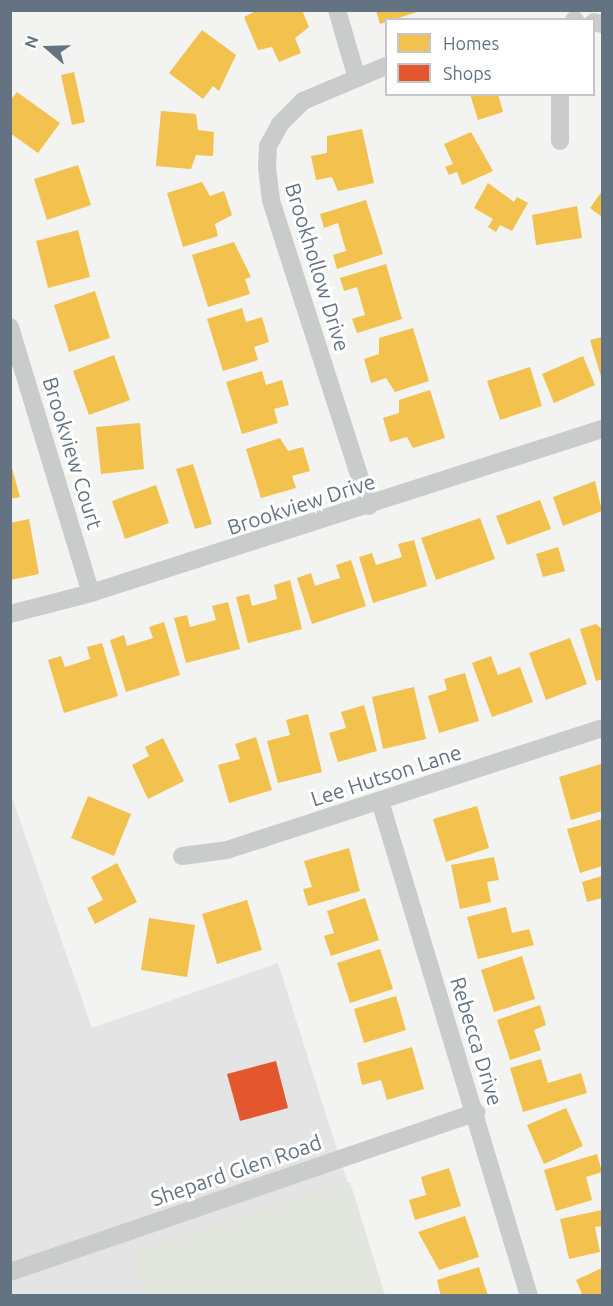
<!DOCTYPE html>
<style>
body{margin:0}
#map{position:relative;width:613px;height:1306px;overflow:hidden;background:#f3f3f1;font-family:Ubuntu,sans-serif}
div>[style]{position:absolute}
.built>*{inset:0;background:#e3e4e3}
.green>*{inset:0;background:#e2e6df}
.homes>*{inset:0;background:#f2c14e}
.shops>*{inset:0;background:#e4572e}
.street>*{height:18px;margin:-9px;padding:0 9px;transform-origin:9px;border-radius:9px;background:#cacccc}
span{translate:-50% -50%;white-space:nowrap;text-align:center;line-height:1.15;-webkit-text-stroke:6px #fff;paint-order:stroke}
.street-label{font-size:21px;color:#637381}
.frame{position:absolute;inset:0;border:12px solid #637381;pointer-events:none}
.legend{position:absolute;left:385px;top:18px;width:210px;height:78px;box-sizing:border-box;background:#fff;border:2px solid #c1c7cd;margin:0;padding:8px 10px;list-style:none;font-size:18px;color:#637381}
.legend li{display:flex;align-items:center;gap:12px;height:30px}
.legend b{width:30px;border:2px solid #c1c7cd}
.north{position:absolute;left:18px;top:18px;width:60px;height:60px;-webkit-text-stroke:4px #fff;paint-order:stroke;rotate:290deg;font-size:16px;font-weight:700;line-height:24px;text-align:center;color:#637381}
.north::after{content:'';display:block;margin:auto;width:21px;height:27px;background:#637381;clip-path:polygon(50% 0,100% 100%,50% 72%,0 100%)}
</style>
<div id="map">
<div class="built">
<div style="clip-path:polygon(10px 792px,92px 1028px,278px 963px,383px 1295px,11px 1295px)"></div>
</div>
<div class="green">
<div style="clip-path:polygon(350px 1182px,385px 1295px,145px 1295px,132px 1250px)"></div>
</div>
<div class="homes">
<div style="clip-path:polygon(258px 10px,302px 10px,309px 27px,295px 38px,301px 53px,279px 62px,272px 47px,258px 50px,244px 17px)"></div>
<div style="clip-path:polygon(376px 10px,420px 10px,420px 11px,380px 24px)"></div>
<div style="clip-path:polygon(202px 30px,236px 55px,219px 91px,213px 86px,203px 99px,169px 73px)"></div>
<div style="clip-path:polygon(74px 72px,85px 122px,72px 125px,61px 75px)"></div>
<div style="clip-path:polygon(17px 92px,60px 123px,38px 153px,10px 133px,10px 101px)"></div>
<div style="clip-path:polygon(470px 94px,498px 94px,503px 112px,478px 120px)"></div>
<div style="clip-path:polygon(161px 111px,196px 114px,198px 130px,214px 132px,213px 156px,196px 155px,191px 169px,156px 166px)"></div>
<div style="clip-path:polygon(362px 129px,374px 183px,338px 191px,332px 177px,316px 180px,311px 156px,327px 153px,327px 136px)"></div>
<div style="clip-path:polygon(471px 132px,493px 171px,462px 185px,457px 172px,449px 175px,445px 167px,453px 164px,444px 144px)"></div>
<div style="clip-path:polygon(78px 165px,91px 205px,47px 220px,34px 179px)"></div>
<div style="clip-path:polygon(202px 182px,210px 196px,224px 191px,232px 215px,215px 224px,218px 236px,183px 247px,167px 193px)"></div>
<div style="clip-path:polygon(488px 183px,514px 202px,517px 197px,528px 203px,512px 231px,500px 225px,496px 232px,488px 227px,493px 219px,474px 208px)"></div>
<div style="clip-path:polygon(602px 191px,602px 217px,590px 208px)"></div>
<div style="clip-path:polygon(366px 200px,383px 254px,337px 269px,333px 255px,346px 251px,338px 223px,324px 228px,320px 214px)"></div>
<div style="clip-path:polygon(577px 206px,582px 238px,536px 245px,532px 215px)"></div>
<div style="clip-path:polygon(78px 230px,90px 277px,48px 288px,36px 241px)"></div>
<div style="clip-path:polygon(234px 242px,251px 277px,245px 279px,250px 294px,208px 307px,192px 255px)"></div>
<div style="clip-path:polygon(386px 264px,402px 319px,357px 333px,352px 319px,365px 315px,357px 287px,344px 291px,340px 278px)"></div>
<div style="clip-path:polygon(95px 291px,110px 338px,69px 352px,54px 305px)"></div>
<div style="clip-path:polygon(242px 308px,246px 322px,262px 317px,269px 342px,254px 347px,258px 360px,223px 371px,207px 319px)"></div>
<div style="clip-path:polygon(413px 328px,429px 381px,395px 392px,386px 378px,371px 383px,364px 359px,379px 354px,379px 338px)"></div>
<div style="clip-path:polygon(602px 337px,602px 380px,590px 340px)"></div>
<div style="clip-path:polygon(114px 355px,130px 400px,89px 415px,73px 371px)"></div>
<div style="clip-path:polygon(583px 356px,595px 385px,554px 403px,542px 374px)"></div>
<div style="clip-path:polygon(530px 367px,542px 406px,500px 420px,487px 381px)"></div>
<div style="clip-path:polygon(262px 371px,266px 385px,282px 380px,289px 405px,274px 409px,278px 423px,242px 434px,226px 382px)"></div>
<div style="clip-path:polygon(430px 390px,445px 438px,413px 448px,407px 437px,390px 442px,383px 418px,399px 413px,399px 400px)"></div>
<div style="clip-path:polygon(140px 423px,144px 469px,101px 474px,96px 427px)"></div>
<div style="clip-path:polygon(280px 438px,288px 451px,303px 447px,310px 471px,292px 476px,296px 488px,261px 498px,246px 449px)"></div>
<div style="clip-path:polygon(10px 461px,20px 497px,10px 499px)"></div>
<div style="clip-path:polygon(193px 464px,212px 524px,195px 529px,176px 469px)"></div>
<div style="clip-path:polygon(595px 481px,602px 511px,563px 526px,553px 497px)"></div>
<div style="clip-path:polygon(156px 485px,169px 523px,125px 539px,112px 501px)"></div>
<div style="clip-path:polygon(540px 500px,551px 529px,507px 545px,496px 516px)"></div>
<div style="clip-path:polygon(480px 518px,495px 559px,436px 580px,421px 538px)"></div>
<div style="clip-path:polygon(29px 519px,39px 574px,10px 580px,10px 523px)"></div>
<div style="clip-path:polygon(414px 540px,427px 586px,373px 603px,359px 557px,372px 553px,376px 565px,402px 557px,398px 544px)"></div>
<div style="clip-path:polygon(558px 547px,565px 571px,543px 577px,536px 554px)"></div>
<div style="clip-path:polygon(351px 560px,366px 606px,312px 624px,297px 578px,311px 573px,315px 586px,340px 578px,336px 565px)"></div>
<div style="clip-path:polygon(290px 580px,302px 629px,248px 643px,236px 597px,249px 594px,252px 606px,277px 599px,274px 585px)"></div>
<div style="clip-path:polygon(228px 602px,240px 649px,186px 663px,174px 618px,187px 615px,190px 627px,216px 620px,212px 606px)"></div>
<div style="clip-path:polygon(164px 622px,180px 675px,126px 692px,110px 640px,124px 635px,127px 646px,153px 638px,149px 627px)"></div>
<div style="clip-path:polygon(596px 624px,602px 629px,602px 679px,596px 681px,580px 629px)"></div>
<div style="clip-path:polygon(570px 638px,587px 684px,546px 700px,529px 653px)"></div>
<div style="clip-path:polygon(102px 643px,118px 696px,64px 713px,48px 660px,61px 656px,65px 667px,90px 659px,87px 647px)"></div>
<div style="clip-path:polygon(491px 656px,498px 675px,520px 667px,533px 702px,492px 717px,472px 663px)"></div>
<div style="clip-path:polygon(465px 673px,479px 721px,439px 733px,428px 696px,447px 690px,444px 679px)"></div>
<div style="clip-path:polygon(414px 687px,426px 739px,383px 749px,372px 697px)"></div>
<div style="clip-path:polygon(364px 705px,377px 751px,338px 762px,329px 733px,346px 728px,341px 712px)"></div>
<div style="clip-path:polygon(308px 714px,322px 772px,278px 783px,267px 741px,290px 735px,286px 720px)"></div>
<div style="clip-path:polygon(256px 737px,272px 790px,229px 803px,218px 765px,240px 759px,235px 744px)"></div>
<div style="clip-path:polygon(163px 738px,184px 781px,148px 799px,132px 765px,149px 756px,145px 747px)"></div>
<div style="clip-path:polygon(601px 764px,602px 811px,571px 820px,559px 777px)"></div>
<div style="clip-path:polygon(88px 796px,131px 814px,114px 856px,71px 838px)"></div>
<div style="clip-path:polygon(477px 806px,489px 848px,446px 862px,433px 819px)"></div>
<div style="clip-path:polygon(602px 819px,602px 866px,580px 873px,567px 829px)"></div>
<div style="clip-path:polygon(349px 848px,360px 891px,308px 906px,303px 889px,312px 887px,304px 861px)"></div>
<div style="clip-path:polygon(494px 857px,499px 880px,487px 882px,491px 902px,460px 909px,451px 865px)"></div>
<div style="clip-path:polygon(117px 863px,137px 902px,95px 924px,87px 908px,103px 900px,91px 877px)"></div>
<div style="clip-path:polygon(602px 876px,602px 898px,587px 902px,582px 882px)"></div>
<div style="clip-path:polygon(365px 898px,379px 940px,331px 956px,324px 936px,334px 933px,327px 911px)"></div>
<div style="clip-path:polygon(247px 900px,262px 950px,217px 964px,202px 914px)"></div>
<div style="clip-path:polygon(506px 907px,512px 933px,529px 929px,534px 945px,478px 959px,467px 917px)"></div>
<div style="clip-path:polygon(149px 918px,195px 925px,187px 977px,141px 970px)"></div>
<div style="clip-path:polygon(380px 949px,393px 989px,350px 1003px,337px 963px)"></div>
<div style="clip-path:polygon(522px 956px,535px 999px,494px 1012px,481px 970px)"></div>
<div style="clip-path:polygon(396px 996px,406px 1030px,364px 1043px,354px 1009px)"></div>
<div style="clip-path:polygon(540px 1005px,546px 1025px,534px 1030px,541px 1050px,510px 1060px,497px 1020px)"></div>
<div style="clip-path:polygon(412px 1047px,424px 1089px,387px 1100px,381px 1080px,362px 1085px,357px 1063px)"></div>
<div style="clip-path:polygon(541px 1059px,548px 1083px,581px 1073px,587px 1093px,523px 1112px,510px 1068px)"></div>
<div style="clip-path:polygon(566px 1108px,583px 1146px,544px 1164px,527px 1125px)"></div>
<div style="clip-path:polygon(597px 1154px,602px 1172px,586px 1177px,592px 1200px,556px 1211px,544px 1170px)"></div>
<div style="clip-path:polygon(449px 1168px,461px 1206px,415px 1220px,409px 1200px,426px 1195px,421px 1177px)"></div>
<div style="clip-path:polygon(602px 1210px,602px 1226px,595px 1227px,600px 1252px,569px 1259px,560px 1219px)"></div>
<div style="clip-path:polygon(465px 1216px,479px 1257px,439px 1270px,418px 1232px)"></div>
<div style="clip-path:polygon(479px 1267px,488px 1296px,441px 1296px,437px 1280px)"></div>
<div style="clip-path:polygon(602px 1268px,602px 1296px,583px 1296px,576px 1280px)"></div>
</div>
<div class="shops">
<div style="clip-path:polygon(276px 1061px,288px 1108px,240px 1121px,227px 1074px)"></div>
</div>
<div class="street">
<div style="left:337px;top:10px;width:68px;rotate:73.7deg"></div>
<div style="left:574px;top:20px;width:1px"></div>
<div style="left:594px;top:22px;width:8px;rotate:14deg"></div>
<div style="left:560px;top:94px;width:47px;rotate:90deg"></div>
<div style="left:10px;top:327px;width:278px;rotate:73.1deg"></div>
<div style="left:369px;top:506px;width:321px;rotate:-107.8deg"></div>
<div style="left:271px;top:200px;width:34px;rotate:-97deg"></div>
<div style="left:267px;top:166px;width:20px;rotate:-87deg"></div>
<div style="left:268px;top:146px;width:25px;rotate:-61deg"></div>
<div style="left:280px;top:124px;width:33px;rotate:-45deg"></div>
<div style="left:303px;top:101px;width:90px;rotate:-22.9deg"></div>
<div style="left:10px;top:614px;width:84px;rotate:-14.5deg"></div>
<div style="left:91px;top:593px;width:537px;rotate:-17.79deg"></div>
<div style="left:380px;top:801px;width:517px;rotate:73.25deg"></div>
<div style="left:182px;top:856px;width:45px;rotate:-7.6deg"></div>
<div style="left:227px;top:850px;width:394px;rotate:-18deg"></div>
<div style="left:10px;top:1272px;width:493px;rotate:-18.9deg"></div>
</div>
<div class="street-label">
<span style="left:318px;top:267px;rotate:73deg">Brookhollow Drive</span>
<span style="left:73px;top:453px;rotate:73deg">Brookview Court</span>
<span style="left:301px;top:504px;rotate:-18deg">Brookview Drive</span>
<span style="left:386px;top:775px;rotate:-18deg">Lee Hutson Lane</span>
<span style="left:477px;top:1041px;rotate:73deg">Rebecca Drive</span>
<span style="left:236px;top:1170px;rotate:-19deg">Shepard Glen Road</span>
</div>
<div class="frame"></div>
<ul class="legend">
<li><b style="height:16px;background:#f2c14e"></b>Homes</li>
<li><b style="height:16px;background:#e4572e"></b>Shops</li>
</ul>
<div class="north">N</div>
</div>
